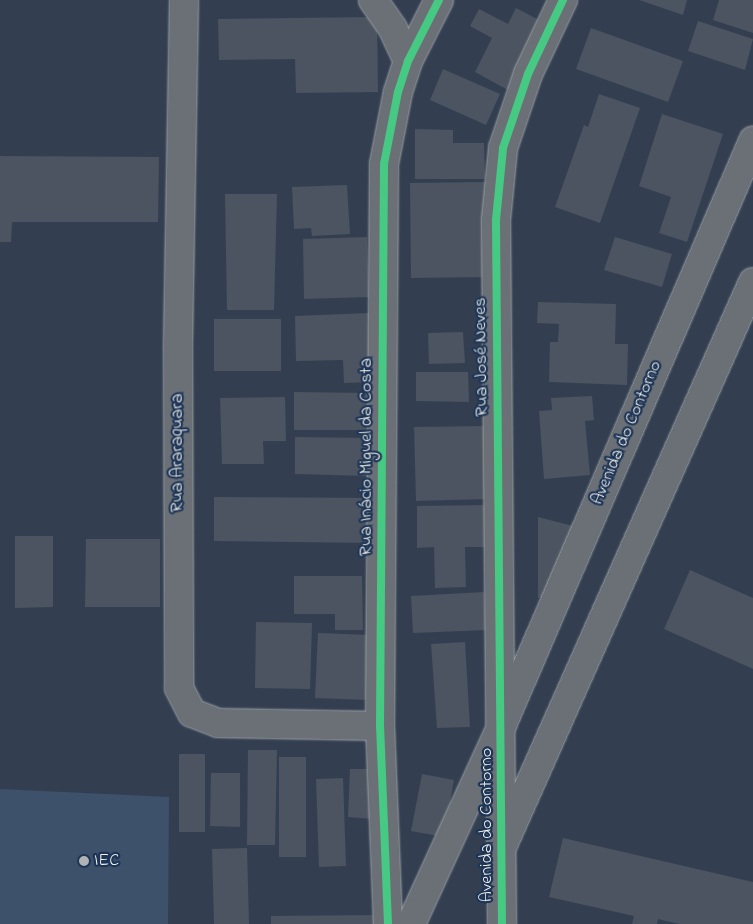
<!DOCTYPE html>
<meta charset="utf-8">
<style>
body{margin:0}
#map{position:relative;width:753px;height:924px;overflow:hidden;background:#333f50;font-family:"Indie Flower",sans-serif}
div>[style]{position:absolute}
.green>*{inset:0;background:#3e516b}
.building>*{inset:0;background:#4b5460}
.roads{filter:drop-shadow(0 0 1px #9ba0a6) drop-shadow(0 0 1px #9ba0a6)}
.street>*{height:28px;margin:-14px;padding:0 14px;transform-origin:14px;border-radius:14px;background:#6b7077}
.secondary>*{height:28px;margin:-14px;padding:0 14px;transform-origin:14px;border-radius:14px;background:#6b7077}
.cycleway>*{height:8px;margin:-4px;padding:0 4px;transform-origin:4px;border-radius:4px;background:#46c982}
.dots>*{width:14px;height:14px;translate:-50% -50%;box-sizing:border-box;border:2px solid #1d3557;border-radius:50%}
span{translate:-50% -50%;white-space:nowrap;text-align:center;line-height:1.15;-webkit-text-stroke:4.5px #1d3557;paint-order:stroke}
.street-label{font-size:18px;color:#f4f1e8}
.poi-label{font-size:18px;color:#f4f1e8}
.left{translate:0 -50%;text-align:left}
</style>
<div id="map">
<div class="green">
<div style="clip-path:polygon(0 789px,169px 797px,168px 924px,0 924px)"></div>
</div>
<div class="building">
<div style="clip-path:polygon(639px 0,687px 0,683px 15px)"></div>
<div style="clip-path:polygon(719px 0,753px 0,753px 33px,713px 20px)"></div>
<div style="clip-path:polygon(516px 8px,543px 22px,508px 90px,475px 72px,492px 38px,470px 26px,479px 9px,508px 24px)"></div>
<div style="clip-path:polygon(377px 17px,378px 92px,296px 93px,295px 59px,219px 60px,218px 19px)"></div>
<div style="clip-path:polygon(698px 21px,753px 39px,745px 70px,688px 51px)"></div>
<div style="clip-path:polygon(591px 28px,683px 61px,668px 102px,576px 69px)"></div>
<div style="clip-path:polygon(443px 69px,500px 94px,486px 125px,430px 100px)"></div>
<div style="clip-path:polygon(599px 94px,640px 108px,600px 223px,555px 207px,584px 125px,588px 127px)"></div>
<div style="clip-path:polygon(662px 114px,723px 134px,687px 242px,659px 233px,671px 197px,639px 186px)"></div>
<div style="clip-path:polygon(415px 129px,453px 130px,453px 143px,484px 143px,485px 179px,415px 179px)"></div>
<div style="clip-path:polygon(0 156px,159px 157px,158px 222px,12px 222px,11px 242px,0 242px)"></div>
<div style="clip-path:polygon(486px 182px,487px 277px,411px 278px,410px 183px)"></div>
<div style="clip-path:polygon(347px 185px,350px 234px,312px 236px,311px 228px,294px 229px,292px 187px)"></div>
<div style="clip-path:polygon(225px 194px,277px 194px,274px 310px,227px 310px)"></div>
<div style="clip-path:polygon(367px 237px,369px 297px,304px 299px,303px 239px)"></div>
<div style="clip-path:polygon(615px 237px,672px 254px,662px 287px,604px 270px)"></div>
<div style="clip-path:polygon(538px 302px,616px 304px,615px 344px,628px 344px,627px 385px,549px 382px,550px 342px,558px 342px,559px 324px,537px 323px)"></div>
<div style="clip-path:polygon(369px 313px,372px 382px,344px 383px,343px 360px,296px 361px,295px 316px)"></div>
<div style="clip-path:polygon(214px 319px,281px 319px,281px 371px,214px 371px)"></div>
<div style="clip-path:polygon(463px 332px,465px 363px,429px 364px,428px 333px)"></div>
<div style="clip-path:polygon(416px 372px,468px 372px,469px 402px,416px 401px)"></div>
<div style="clip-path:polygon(294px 392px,373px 393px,373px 430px,294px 430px)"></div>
<div style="clip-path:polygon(592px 396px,594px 420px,585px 421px,590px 475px,544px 479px,539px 411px,552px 410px,551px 398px)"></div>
<div style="clip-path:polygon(285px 397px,286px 441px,263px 441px,264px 464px,222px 464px,220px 398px)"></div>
<div style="clip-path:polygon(486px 426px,487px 499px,416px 501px,414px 427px)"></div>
<div style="clip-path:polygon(295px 437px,370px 438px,369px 476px,295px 474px)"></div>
<div style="clip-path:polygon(214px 497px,372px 498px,372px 543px,214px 541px)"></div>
<div style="clip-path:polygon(488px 505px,489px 547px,465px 547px,466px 587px,435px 588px,434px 547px,417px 548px,417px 506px)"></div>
<div style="clip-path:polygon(538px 517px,573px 526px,548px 596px,538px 598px)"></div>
<div style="clip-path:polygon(15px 536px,53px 536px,53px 607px,15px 608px)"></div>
<div style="clip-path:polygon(86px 539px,160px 539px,160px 607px,85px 607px)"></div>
<div style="clip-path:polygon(690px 570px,753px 598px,753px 669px,664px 629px)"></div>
<div style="clip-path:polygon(294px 576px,362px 576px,363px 630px,335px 630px,335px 614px,294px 614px)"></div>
<div style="clip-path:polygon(484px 592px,486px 630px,413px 633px,411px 596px)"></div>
<div style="clip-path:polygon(256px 622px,312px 623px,310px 689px,255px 688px)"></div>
<div style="clip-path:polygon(318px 633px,369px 635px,367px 700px,315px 698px)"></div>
<div style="clip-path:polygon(465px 642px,470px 727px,437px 728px,431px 644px)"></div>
<div style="clip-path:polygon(248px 750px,277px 750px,275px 845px,247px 845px)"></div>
<div style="clip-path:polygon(179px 754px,205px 754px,205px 832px,179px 832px)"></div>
<div style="clip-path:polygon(279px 757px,306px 757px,306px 857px,279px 857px)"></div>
<div style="clip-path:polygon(350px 769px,374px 769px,372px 819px,348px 817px)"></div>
<div style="clip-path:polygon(211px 773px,240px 773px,240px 827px,210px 826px)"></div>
<div style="clip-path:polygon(422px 774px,454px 780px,444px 837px,411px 831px)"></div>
<div style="clip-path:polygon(343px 778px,346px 866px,319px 867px,316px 779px)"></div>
<div style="clip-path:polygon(563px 838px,753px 882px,753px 924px,679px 924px,658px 919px,657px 924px,632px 924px,634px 916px,549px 897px)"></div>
<div style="clip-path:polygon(247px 848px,249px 924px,214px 924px,212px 849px)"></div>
<div style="clip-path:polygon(377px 915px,378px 924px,271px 924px,271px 916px)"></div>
</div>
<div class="roads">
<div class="street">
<div style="left:184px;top:0;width:351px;rotate:91deg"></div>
<div style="left:178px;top:351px;width:337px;rotate:89.8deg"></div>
<div style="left:179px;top:688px;width:28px;rotate:63deg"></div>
<div style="left:192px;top:713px;width:28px;rotate:21deg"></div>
<div style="left:218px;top:723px;width:162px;rotate:1.1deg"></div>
<div style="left:373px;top:0;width:35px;rotate:55deg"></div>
<div style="left:393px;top:29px;width:35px;rotate:65deg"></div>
<div style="left:502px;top:847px;width:618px;rotate:-66.05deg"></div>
<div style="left:388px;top:924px;width:198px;rotate:-92.3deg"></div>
<div style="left:380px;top:726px;width:562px;rotate:-89.59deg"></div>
<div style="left:384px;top:164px;width:73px;rotate:-79deg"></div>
<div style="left:398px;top:92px;width:33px;rotate:-72deg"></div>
<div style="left:408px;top:61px;width:68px;rotate:-63.1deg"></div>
</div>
<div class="secondary">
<div style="left:411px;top:924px;width:219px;rotate:-65.4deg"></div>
<div style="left:502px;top:725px;width:636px;rotate:-66.74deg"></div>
<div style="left:502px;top:924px;width:704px;rotate:-90.49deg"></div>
<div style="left:496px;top:220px;width:72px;rotate:-84.4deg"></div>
<div style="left:503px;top:148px;width:78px;rotate:-71.3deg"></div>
<div style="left:528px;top:74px;width:82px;rotate:-64.7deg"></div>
</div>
</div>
<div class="cycleway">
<div style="left:388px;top:924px;width:198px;rotate:-92.3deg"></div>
<div style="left:380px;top:726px;width:562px;rotate:-89.59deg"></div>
<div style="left:384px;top:164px;width:73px;rotate:-79deg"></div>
<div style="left:398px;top:92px;width:33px;rotate:-72deg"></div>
<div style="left:408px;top:61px;width:68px;rotate:-63.1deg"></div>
<div style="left:502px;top:924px;width:704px;rotate:-90.49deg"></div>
<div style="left:496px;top:220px;width:72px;rotate:-84.4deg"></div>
<div style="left:503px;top:148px;width:78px;rotate:-71.3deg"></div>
<div style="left:528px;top:74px;width:82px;rotate:-64.7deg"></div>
</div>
<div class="dots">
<div style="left:84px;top:861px;background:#b0b3b3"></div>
</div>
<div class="street-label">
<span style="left:482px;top:357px;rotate:-91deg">Rua José Neves</span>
<span style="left:627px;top:433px;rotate:-67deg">Avenida do Contorno</span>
<span style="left:178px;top:453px;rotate:-90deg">Rua Araraquara</span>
<span style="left:367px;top:457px;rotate:-90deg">Rua Inácio Miguel da Costa</span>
<span style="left:487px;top:825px;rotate:-90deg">Avenida do Contorno</span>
</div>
<div class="poi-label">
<span class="left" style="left:94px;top:861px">IEC</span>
</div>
</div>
